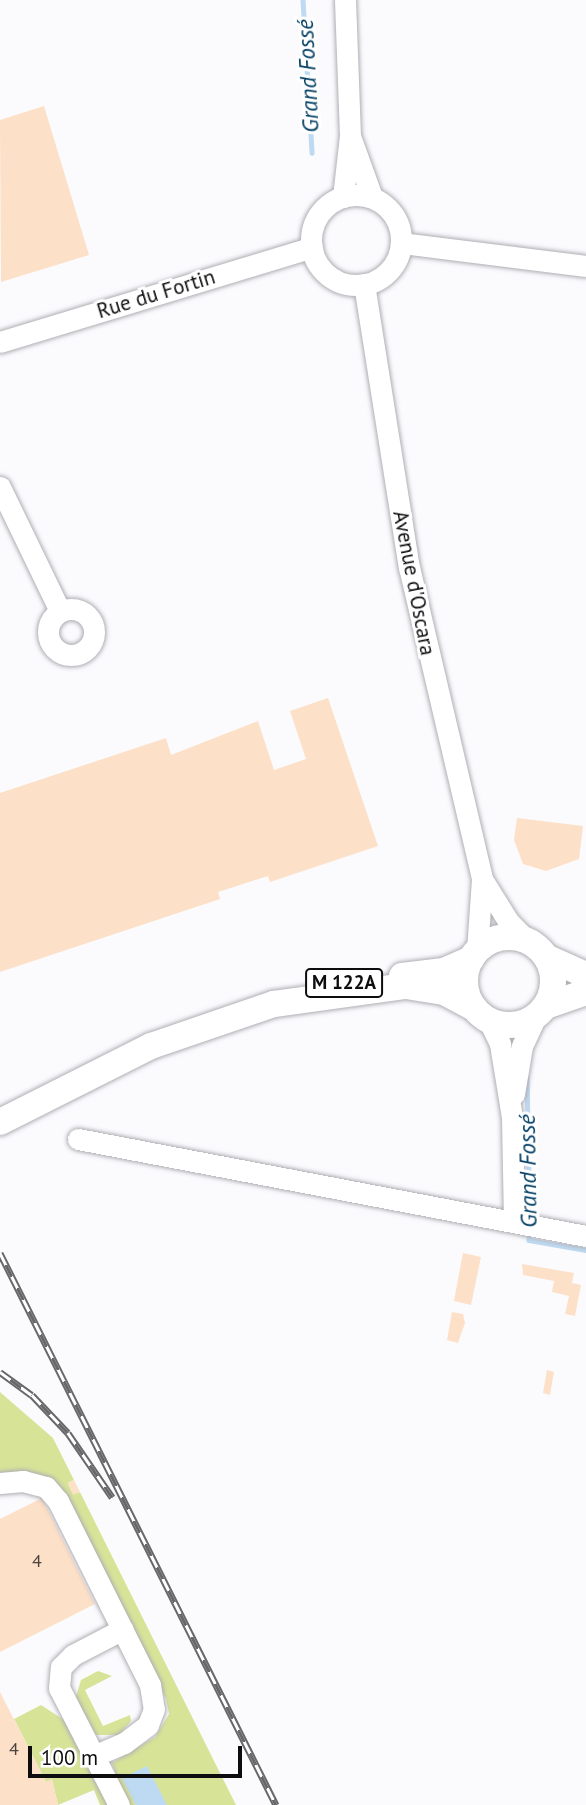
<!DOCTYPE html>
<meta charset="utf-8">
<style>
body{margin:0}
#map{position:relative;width:586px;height:1805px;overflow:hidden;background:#fbfbfe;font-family:"PT Sans",sans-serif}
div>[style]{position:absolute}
.green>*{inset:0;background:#d7e498}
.water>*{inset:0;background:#bddaf2}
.stream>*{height:4.5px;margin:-2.25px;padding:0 2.25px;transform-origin:2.25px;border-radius:2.25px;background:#bddaf2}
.building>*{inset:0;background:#fde0c8}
.roads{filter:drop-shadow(0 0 2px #afaeb4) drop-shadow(0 0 2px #afaeb4)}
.minor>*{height:21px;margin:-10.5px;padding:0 10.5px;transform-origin:10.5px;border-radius:10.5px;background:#fff}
.minor>.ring{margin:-10.5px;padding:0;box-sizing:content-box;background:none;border:21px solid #fff;border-radius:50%}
.major>*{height:26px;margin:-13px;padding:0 13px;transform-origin:13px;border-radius:13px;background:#fff}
.major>.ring{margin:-13px;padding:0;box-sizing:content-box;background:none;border:26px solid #fff;border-radius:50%}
.rail>*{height:7px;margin-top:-3.5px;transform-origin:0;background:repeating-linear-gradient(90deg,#fff 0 13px,#68686a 0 26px);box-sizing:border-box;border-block:2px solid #68686a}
span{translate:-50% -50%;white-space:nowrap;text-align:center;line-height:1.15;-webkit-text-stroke:6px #fff;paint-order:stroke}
.number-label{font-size:18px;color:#49423d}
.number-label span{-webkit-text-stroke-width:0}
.shield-label span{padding:2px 5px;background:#fff;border:2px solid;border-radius:5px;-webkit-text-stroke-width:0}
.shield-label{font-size:19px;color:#0d0d0f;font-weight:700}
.street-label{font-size:21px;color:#0d0d0f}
.water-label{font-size:23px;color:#003e63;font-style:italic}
.scale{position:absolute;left:28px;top:1746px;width:214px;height:32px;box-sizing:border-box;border:4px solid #0d0d0f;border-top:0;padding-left:9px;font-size:21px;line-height:24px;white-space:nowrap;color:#0d0d0f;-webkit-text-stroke:5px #fff;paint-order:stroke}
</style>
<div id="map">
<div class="green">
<div style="clip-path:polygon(0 1392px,53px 1438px,74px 1480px,68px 1483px,73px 1494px,80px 1492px,236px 1805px,128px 1805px,112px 1763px,155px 1737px,169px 1714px,166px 1699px,107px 1580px,28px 1473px,0 1473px)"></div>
<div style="clip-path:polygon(98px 1671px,112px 1676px,85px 1690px,103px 1726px,130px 1715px,131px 1721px,119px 1735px,96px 1735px,75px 1700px,81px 1680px)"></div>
<div style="clip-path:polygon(41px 1705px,64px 1720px,111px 1805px,100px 1805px,94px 1790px,58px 1805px,52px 1780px,46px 1782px,14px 1719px)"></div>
</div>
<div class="water">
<div style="clip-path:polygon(147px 1766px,167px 1805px,136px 1805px,122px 1778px)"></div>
</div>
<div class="stream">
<div style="left:303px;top:0;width:153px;rotate:86.6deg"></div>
<div style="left:527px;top:1078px;width:142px;rotate:88.8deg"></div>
<div style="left:529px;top:1232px;width:8px;rotate:90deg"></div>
<div style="left:529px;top:1240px;width:58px;rotate:10deg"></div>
</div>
<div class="building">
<div style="clip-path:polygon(44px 106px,89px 255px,1px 282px,0 120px)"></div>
<div style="clip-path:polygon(328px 698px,378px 846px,270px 882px,268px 876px,218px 892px,220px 899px,0 972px,0 793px,166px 738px,171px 755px,258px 721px,274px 770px,306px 759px,290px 711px)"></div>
<div style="clip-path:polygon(517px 818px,583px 826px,579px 859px,546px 871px,523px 864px,514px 840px)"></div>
<div style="clip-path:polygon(463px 1253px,481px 1257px,471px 1305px,454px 1301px)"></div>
<div style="clip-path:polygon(522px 1264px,574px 1273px,572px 1283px,581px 1285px,575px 1316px,565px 1314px,569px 1296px,552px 1292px,554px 1281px,523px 1275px)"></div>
<div style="clip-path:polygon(452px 1312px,463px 1314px,465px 1323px,458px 1343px,447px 1340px)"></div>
<div style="clip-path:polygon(547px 1370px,554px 1372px,550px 1395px,543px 1393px)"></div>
<div style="clip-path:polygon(74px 1480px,80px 1492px,73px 1495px,68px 1483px)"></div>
<div style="clip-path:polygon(42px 1498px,95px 1604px,0 1652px,0 1519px)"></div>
<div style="clip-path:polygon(0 1692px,46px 1782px,52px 1779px,58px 1805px,0 1805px)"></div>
</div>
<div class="roads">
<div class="minor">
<div style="left:345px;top:0;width:136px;rotate:87.9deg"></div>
<div class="ring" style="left:311px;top:195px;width:69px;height:69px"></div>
<div style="left:343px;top:197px;width:61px;rotate:-83.5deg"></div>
<div style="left:350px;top:136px;width:65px;rotate:70.2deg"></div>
<div style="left:401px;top:243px;width:186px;rotate:7.1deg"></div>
<div style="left:364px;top:284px;width:287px;rotate:81deg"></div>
<div style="left:409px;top:567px;width:320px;rotate:76.8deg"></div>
<div style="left:482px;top:879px;width:71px;rotate:94deg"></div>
<div style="left:0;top:342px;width:326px;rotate:-16.9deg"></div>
<div style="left:0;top:487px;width:138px;rotate:64.2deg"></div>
<div class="ring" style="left:48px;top:609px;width:25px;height:25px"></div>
<div style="left:482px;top:879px;width:49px;rotate:58.2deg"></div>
<div style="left:508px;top:921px;width:29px;rotate:46deg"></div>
<div style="left:488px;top:1019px;width:28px;rotate:64deg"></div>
<div style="left:500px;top:1044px;width:74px;rotate:80.7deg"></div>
<div style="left:512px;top:1117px;width:104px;rotate:88.9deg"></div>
<div style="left:514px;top:1094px;width:49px;rotate:-80.5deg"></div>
<div style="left:522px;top:1046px;width:33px;rotate:-65deg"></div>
<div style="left:78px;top:1139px;width:517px;rotate:10.81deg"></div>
<div style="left:0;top:1483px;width:23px;rotate:-5deg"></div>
<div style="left:23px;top:1481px;width:24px;rotate:15deg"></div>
<div style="left:46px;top:1487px;width:18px;rotate:49deg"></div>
<div style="left:58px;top:1501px;width:206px;rotate:63.4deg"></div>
<div style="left:150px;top:1685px;width:24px;rotate:81deg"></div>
<div style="left:154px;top:1709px;width:17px;rotate:111deg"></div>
<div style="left:148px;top:1725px;width:30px;rotate:143deg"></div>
<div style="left:124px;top:1743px;width:30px;rotate:157deg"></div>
<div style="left:119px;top:1805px;width:131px;rotate:-117.1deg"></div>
<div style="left:59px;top:1688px;width:21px;rotate:-85deg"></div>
<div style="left:61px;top:1667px;width:17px;rotate:-45deg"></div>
<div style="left:73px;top:1655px;width:56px;rotate:-27.5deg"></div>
</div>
<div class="major">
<div class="ring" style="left:465px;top:937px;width:62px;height:62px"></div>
<div style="left:546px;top:957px;width:44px;rotate:24.2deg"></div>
<div style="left:402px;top:976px;width:42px;rotate:-6.8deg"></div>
<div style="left:444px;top:971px;width:30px;rotate:-24deg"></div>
<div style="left:546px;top:1006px;width:42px;rotate:-19.3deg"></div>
<div style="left:0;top:1122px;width:169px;rotate:-26.7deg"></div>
<div style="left:151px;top:1046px;width:130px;rotate:-18.9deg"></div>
<div style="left:274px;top:1004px;width:133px;rotate:-7.8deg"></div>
<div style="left:406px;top:986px;width:38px;rotate:9deg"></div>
<div style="left:444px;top:992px;width:34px;rotate:28deg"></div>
</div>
</div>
<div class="rail">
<div style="left:0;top:1253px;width:617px;rotate:63.43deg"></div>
<div style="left:0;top:1372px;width:39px;rotate:36deg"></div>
<div style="left:32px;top:1395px;width:52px;rotate:46.5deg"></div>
<div style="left:68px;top:1433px;width:78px;rotate:55.5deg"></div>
</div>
<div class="number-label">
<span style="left:37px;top:1561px">4</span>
<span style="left:14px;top:1749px">4</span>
</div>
<div class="shield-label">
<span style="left:344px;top:983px">M 122A</span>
</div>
<div class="street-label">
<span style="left:156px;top:294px;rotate:-17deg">Rue du Fortin</span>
<span style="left:414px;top:583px;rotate:79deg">Avenue d'Oscara</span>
</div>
<div class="water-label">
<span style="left:308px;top:76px;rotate:-93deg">Grand Fossé</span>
<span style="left:528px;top:1171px;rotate:-91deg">Grand Fossé</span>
</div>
<div class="scale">100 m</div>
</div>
